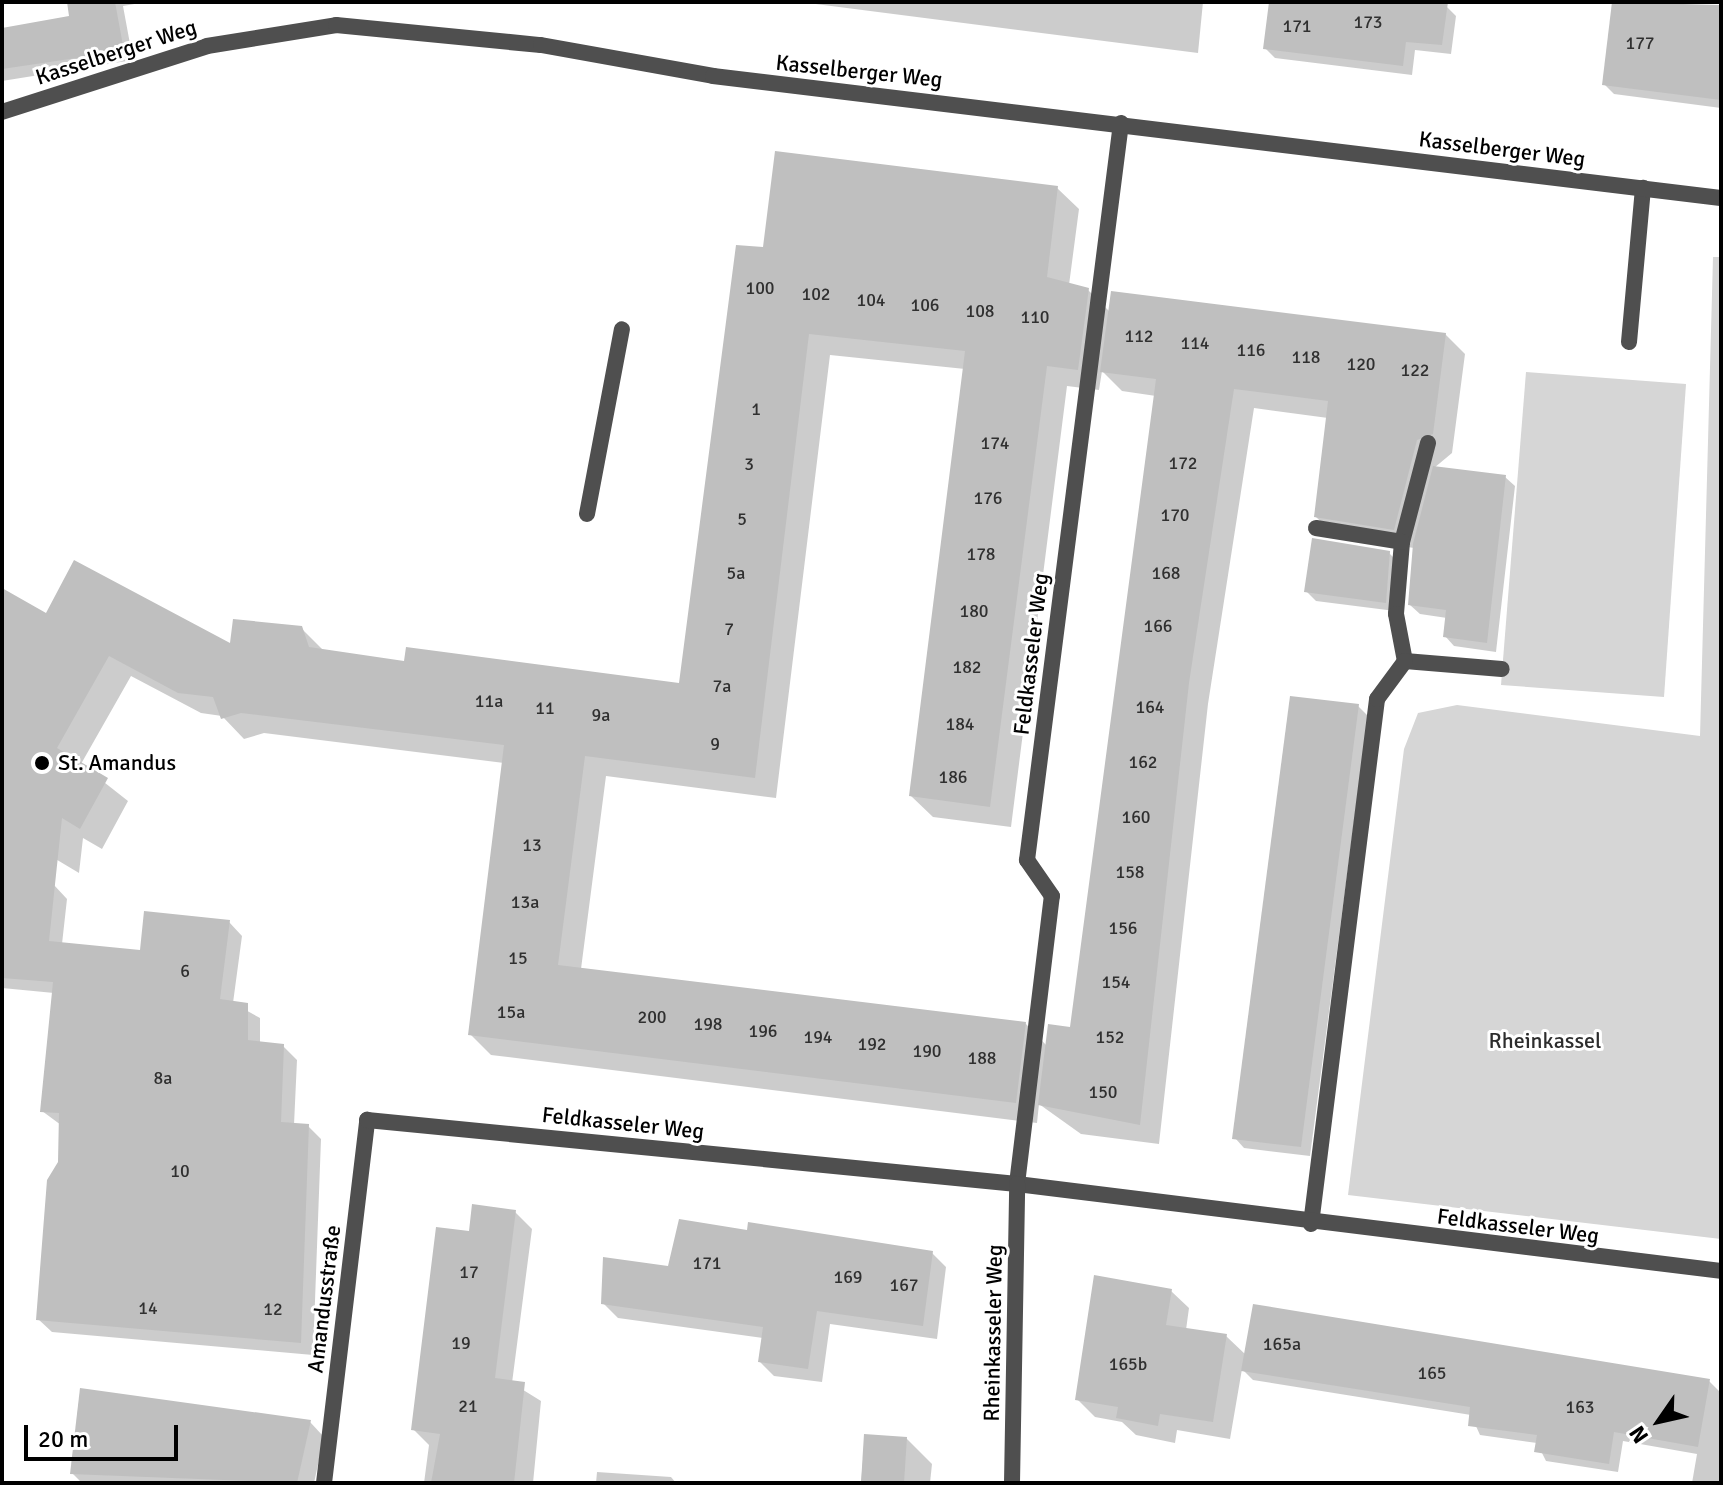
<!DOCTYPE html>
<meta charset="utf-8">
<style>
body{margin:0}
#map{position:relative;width:1723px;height:1485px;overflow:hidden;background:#fff;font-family:Signika,sans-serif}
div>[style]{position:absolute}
.green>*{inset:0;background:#d6d6d6}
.shadow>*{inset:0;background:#0003}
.building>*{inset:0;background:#bfbfbf}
.lane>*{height:16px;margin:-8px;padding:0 8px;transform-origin:8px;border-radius:8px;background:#4f4f4f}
.street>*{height:16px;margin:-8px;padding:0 8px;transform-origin:8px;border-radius:8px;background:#4f4f4f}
.dots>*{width:22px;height:22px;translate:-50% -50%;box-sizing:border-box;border:4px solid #fff;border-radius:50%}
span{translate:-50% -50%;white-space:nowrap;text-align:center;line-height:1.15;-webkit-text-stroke:6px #fff;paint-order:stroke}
.number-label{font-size:18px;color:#303030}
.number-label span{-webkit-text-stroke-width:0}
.street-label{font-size:22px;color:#000}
.poi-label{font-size:22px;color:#000}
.left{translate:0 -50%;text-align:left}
.park-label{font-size:22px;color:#2d2d2d}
.frame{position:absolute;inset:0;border:4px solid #000;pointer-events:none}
.north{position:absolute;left:1619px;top:1381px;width:80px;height:80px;-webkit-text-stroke:6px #fff;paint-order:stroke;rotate:236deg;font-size:22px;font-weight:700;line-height:32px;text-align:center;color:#000}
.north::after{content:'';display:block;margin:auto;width:28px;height:36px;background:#000;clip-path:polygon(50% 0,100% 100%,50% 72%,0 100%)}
.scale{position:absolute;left:24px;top:1425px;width:154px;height:36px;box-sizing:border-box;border:4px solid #000;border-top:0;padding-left:10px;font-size:24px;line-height:28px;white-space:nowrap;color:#000;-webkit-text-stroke:6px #fff;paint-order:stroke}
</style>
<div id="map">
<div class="green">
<div style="clip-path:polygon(1713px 257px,1721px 257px,1721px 1239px,1348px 1195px,1404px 749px,1418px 713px,1457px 705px,1700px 736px)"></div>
<div style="clip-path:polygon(1526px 372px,1686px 384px,1664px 697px,1501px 685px)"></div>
</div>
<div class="shadow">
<div style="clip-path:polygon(69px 2px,146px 2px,123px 6px,133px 60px,2px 81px,2px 30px,72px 18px)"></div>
<div style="clip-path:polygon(800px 2px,1203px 2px,1198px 53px)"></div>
<div style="clip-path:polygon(1271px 2px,1446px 6px,1456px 16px,1451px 54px,1415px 50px,1412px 75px,1275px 58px,1265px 48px)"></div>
<div style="clip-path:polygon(1614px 2px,1721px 7px,1721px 108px,1614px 94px,1604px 84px)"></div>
<div style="clip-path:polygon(evenodd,1057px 188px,1079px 209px,1069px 285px,1088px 290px,1110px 312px,1445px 334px,1465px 354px,1452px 453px,1434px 468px,1505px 477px,1515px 486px,1496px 652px,1454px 646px,1445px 636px,1447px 618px,1420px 614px,1410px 605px,1414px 548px,1336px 536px,1316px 517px,1328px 418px,1254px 408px,1208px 704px,1159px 1144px,1081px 1134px,1039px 1104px,1037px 1123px,491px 1055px,470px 1034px,504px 763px,264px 733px,244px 739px,222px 716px,201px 713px,131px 676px,81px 764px,128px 801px,102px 849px,83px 838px,79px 873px,2px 827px,2px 591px,47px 616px,232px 647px,301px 628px,323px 650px,406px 663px,680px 685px,764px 250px,1057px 188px,830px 355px,965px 369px,911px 796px,933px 817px,1011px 827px,1067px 386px,1099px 390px,1102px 371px,1122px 391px,1156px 396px,1072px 1029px,1047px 1046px,1025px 1023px,581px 969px,606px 776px,776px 798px,830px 355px)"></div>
<div style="clip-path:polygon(1389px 553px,1399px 563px,1395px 611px,1316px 601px,1306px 591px)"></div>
<div style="clip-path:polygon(1358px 706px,1368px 716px,1310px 1156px,1244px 1148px,1235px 1138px)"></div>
<div style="clip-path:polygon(2px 880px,54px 885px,67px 899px,62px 944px,142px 953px,229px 922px,242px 936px,233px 1003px,260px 1018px,260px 1044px,283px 1046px,297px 1060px,294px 1125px,308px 1126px,321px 1139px,313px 1355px,52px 1332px,38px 1319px,60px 1163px,61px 1125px,42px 1111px,54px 993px,2px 988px)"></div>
<div style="clip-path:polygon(515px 1212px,532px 1229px,512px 1383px,541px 1401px,533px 1483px,424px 1483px,429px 1445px,413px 1429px,471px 1234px)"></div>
<div style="clip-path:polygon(749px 1232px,932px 1253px,946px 1267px,937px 1339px,830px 1324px,822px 1382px,774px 1376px,760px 1362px,763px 1338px,618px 1318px,603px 1303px)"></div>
<div style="clip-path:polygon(1171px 1291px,1189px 1308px,1186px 1330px,1226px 1336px,1246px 1355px,1709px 1381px,1719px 1391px,1721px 1483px,1692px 1483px,1697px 1454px,1623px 1441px,1618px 1472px,1546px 1461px,1537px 1443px,1480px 1435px,1471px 1415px,1253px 1380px,1242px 1369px,1230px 1439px,1177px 1430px,1175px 1443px,1136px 1435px,1122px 1422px,1095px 1417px,1077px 1399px)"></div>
<div style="clip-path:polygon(310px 1422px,324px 1437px,314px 1483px,82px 1483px,72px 1473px)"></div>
<div style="clip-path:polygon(865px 1436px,907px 1439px,932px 1464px,930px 1483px,861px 1483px)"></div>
<div style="clip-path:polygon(597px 1472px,671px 1477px,676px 1483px,596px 1483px)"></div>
</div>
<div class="building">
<div style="clip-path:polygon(67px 2px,115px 2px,124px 51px,2px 69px,2px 28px,69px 16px)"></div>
<div style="clip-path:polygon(1269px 2px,1448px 2px,1442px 45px,1406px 42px,1403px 66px,1263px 49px)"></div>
<div style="clip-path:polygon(1612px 2px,1719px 5px,1721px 100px,1602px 85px)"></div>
<div style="clip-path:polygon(775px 151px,1058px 186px,1047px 277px,1089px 288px,1078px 370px,1047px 366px,990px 807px,909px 796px,965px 351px,809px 334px,755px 778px,585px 756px,558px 965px,1026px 1022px,1016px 1103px,468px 1035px,504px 745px,241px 713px,221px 719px,213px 697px,178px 693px,109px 656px,57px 748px,108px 778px,80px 829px,62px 818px,49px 941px,140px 950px,144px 911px,230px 920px,220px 999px,248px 1003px,248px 1040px,284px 1044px,281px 1122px,309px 1124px,301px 1343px,36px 1320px,47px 1180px,58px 1162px,59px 1113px,40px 1112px,53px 982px,2px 978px,2px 588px,46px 613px,74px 560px,230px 643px,233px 619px,302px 626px,309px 647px,404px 661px,406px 647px,679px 683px,736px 245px,763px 247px)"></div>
<div style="clip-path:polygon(1111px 291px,1446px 333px,1433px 434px,1417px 440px,1394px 530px,1314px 517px,1328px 401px,1234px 389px,1189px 683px,1140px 1125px,1038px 1105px,1048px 1024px,1070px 1027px,1156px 379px,1100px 372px)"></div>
<div style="clip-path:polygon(1433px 466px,1506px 475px,1487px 643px,1443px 637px,1446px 610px,1408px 605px,1413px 544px)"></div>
<div style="clip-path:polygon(1312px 538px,1390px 551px,1386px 603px,1304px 592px)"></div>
<div style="clip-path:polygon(1290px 696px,1359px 704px,1301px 1147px,1232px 1139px)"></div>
<div style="clip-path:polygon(472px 1204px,516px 1210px,495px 1378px,525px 1382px,514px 1483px,431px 1483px,440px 1434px,411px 1430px,436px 1227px,469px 1231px)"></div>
<div style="clip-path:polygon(679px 1219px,747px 1230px,748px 1222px,933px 1251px,923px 1326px,817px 1311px,808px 1369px,758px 1362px,763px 1327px,601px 1304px,603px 1257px,668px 1266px)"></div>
<div style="clip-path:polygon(1094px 1275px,1172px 1289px,1166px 1325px,1227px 1334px,1213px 1422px,1160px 1414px,1158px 1426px,1116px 1418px,1118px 1407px,1075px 1400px)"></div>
<div style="clip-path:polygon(1253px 1304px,1710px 1379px,1698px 1447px,1614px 1432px,1609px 1464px,1534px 1452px,1537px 1435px,1468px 1426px,1470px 1407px,1241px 1371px)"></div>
<div style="clip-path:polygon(80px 1388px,311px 1420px,297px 1483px,70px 1474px)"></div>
<div style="clip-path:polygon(864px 1434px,907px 1437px,904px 1483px,861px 1483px)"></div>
</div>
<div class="lane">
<div style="left:1629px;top:342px;width:155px;rotate:-84.8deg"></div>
<div style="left:1428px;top:443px;width:102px;rotate:104.7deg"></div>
<div style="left:1402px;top:542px;width:72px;rotate:94.8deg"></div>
<div style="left:1396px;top:614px;width:48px;rotate:79.2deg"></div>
<div style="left:1405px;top:661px;width:97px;rotate:4.7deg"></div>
<div style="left:587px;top:514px;width:188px;rotate:-79.3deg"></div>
<div style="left:1316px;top:528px;width:87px;rotate:9.2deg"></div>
<div style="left:1017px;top:1184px;width:290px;rotate:-83.1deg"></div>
<div style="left:1052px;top:896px;width:44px;rotate:-124.8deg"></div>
<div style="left:1027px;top:860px;width:743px;rotate:-82.73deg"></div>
</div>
<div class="street">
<div style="left:2px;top:112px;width:215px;rotate:-17.8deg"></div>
<div style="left:207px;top:46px;width:131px;rotate:-9.2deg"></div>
<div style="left:336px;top:25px;width:206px;rotate:5.6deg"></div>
<div style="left:541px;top:45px;width:175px;rotate:10.2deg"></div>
<div style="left:713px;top:76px;width:1015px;rotate:6.9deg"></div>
<div style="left:1311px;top:1224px;width:529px;rotate:-82.83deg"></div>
<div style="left:1377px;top:699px;width:47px;rotate:-53.6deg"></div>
<div style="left:324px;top:1483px;width:366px;rotate:-83.2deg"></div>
<div style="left:367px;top:1120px;width:653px;rotate:5.62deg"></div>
<div style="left:1017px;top:1184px;width:709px;rotate:7.04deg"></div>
<div style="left:1012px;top:1483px;width:299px;rotate:-89deg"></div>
</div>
<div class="dots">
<div style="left:42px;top:763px;background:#000"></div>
</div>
<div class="number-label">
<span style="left:1368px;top:22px">173</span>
<span style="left:1297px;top:26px">171</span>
<span style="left:1640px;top:43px">177</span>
<span style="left:760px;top:288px">100</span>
<span style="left:816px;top:294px">102</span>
<span style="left:871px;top:300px">104</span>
<span style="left:925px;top:305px">106</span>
<span style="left:980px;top:311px">108</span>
<span style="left:1035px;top:317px">110</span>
<span style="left:1139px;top:336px">112</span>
<span style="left:1195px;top:343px">114</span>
<span style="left:1251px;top:350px">116</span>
<span style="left:1306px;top:357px">118</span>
<span style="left:1361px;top:364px">120</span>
<span style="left:1415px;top:370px">122</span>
<span style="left:756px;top:409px">1</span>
<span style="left:995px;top:443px">174</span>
<span style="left:1183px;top:463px">172</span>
<span style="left:749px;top:464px">3</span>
<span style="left:988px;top:498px">176</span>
<span style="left:1175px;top:515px">170</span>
<span style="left:742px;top:519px">5</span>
<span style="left:981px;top:554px">178</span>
<span style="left:736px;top:573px">5a</span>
<span style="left:1166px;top:573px">168</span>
<span style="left:974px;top:611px">180</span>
<span style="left:1158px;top:626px">166</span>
<span style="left:729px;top:629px">7</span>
<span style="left:967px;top:667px">182</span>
<span style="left:722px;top:686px">7a</span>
<span style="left:489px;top:701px">11a</span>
<span style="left:1150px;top:707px">164</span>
<span style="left:545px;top:708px">11</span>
<span style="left:601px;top:715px">9a</span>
<span style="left:960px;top:724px">184</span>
<span style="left:715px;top:744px">9</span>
<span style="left:1143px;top:762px">162</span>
<span style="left:953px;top:777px">186</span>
<span style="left:1136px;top:817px">160</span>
<span style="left:532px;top:845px">13</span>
<span style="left:1130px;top:872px">158</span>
<span style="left:525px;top:902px">13a</span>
<span style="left:1123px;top:928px">156</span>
<span style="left:518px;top:958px">15</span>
<span style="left:185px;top:971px">6</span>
<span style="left:1116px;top:982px">154</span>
<span style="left:511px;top:1012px">15a</span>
<span style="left:652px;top:1017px">200</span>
<span style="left:708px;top:1024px">198</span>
<span style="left:763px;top:1031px">196</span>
<span style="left:818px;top:1037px">194</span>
<span style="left:1110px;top:1037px">152</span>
<span style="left:872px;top:1044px">192</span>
<span style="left:927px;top:1051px">190</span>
<span style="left:982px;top:1058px">188</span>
<span style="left:163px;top:1078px">8a</span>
<span style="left:1103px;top:1092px">150</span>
<span style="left:180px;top:1171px">10</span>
<span style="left:707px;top:1263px">171</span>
<span style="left:469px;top:1272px">17</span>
<span style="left:848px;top:1277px">169</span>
<span style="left:904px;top:1285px">167</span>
<span style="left:148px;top:1308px">14</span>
<span style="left:273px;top:1309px">12</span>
<span style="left:461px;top:1343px">19</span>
<span style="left:1282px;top:1344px">165a</span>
<span style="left:1128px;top:1364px">165b</span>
<span style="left:1432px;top:1373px">165</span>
<span style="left:468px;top:1406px">21</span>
<span style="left:1580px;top:1407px">163</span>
</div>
<div class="street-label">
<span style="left:116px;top:52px;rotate:-18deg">Kasselberger Weg</span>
<span style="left:859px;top:71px;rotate:6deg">Kasselberger Weg</span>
<span style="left:1502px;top:149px;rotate:7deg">Kasselberger Weg</span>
<span style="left:1031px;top:654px;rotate:-83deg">Feldkasseler Weg</span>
<span style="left:623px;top:1123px;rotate:6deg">Feldkasseler Weg</span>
<span style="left:1518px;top:1226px;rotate:7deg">Feldkasseler Weg</span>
<span style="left:324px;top:1299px;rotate:-83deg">Amandusstraße</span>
<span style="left:993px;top:1333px;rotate:-89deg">Rheinkasseler Weg</span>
</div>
<div class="poi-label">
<span class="left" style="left:58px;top:763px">St. Amandus</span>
</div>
<div class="park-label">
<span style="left:1545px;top:1041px">Rheinkassel</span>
</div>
<div class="frame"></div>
<div class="north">N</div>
<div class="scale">20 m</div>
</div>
